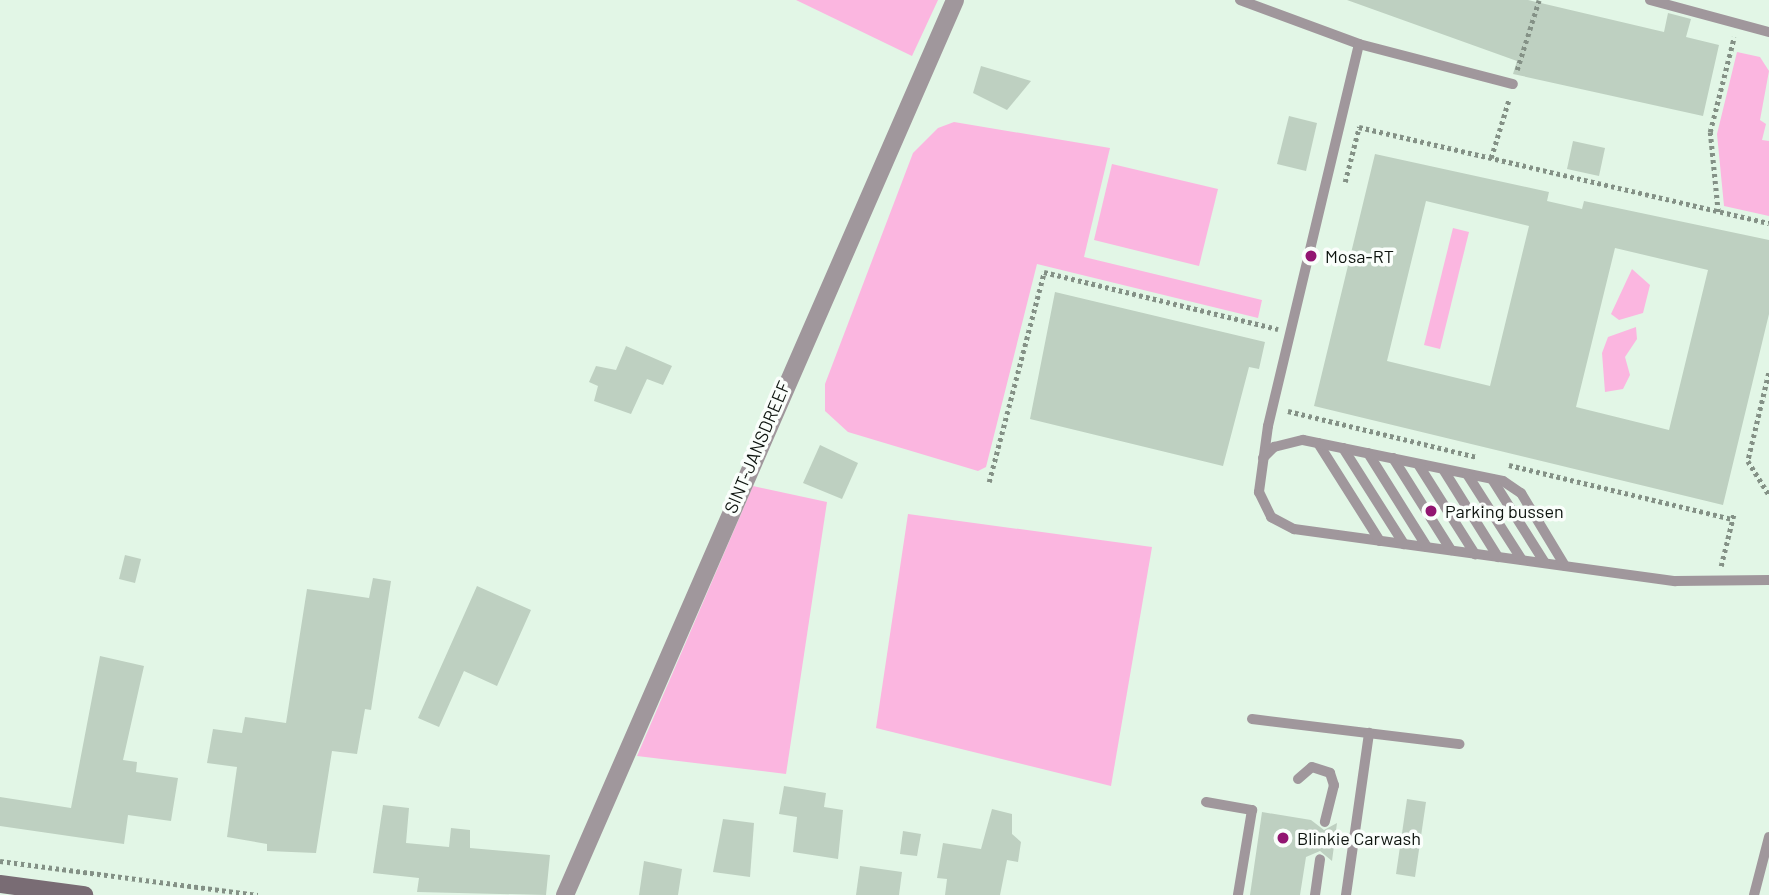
<!DOCTYPE html>
<style>
body{margin:0}
#map{position:relative;width:1769px;height:895px;overflow:hidden;background:#e2f6e6;font-family:Barlow,sans-serif}
div>[style]{position:absolute}
.green>*{inset:0;background:#fbb6e0}
.building>*{inset:0;background:#bed0c1}
.path>*{height:4.5px;margin-top:-2.25px;transform-origin:0;background:repeating-linear-gradient(90deg,#849186 0 3.5px,transparent 0 7px)}
.service>*{height:10px;margin:-5px;padding:0 5px;transform-origin:5px;border-radius:5px;background:#a0979c}
.minor>*{height:18px;margin:-9px;padding:0 9px;transform-origin:9px;border-radius:9px;background:#a0979c}
.secondary>*{height:18px;margin:-9px;padding:0 9px;transform-origin:9px;border-radius:9px;background:#796c74}
.dots>*{width:19px;height:19px;translate:-50% -50%;box-sizing:border-box;border:4px solid #fafefb;border-radius:50%}
span{translate:-50% -50%;white-space:nowrap;text-align:center;line-height:1.15;-webkit-text-stroke:7px #fafefb;paint-order:stroke}
.poi-label{font-size:18px;color:#0e140f}
.left{translate:0 -50%;text-align:left}
.street-label{font-size:18px;color:#0e140f}
</style>
<div id="map">
<div class="green">
<div style="clip-path:polygon(796px 0,938px 0,912px 56px)"></div>
<div style="clip-path:polygon(1737px 52px,1760px 57px,1769px 71px,1760px 120px,1766px 124px,1762px 140px,1769px 141px,1769px 216px,1724px 206px,1717px 134px)"></div>
<div style="clip-path:polygon(954px 122px,1110px 148px,1084px 257px,1262px 300px,1258px 318px,1037px 264px,986px 467px,978px 471px,848px 432px,825px 411px,825px 384px,913px 153px,938px 128px)"></div>
<div style="clip-path:polygon(1112px 164px,1218px 189px,1199px 266px,1094px 240px)"></div>
<div style="clip-path:polygon(1453px 228px,1469px 232px,1440px 349px,1424px 345px)"></div>
<div style="clip-path:polygon(1632px 269px,1650px 285px,1643px 313px,1619px 320px,1611px 314px)"></div>
<div style="clip-path:polygon(1636px 327px,1637px 339px,1625px 357px,1630px 375px,1623px 389px,1605px 392px,1602px 353px,1608px 337px)"></div>
<div style="clip-path:polygon(753px 486px,827px 502px,786px 774px,637px 756px)"></div>
<div style="clip-path:polygon(908px 514px,1152px 547px,1111px 786px,876px 728px)"></div>
</div>
<div class="building">
<div style="clip-path:polygon(1347px 0,1528px 0,1664px 32px,1668px 13px,1691px 19px,1686px 37px,1719px 45px,1703px 116px,1513px 74px,1517px 61px)"></div>
<div style="clip-path:polygon(981px 66px,1031px 81px,1007px 110px,973px 93px)"></div>
<div style="clip-path:polygon(1289px 116px,1317px 123px,1306px 171px,1277px 164px)"></div>
<div style="clip-path:polygon(1573px 141px,1605px 148px,1599px 176px,1567px 169px)"></div>
<div style="clip-path:polygon(evenodd,1375px 154px,1549px 192px,1547px 201px,1582px 209px,1584px 201px,1769px 240px,1769px 314px,1723px 505px,1314px 406px,1375px 154px,1426px 201px,1529px 226px,1490px 386px,1387px 361px,1426px 201px,1375px 154px,1615px 248px,1708px 270px,1669px 430px,1576px 407px,1615px 248px)"></div>
<div style="clip-path:polygon(1055px 292px,1265px 342px,1259px 369px,1249px 367px,1223px 466px,1030px 419px)"></div>
<div style="clip-path:polygon(626px 346px,672px 366px,663px 385px,647px 379px,631px 414px,594px 401px,598px 386px,589px 382px,596px 366px,616px 370px)"></div>
<div style="clip-path:polygon(820px 445px,858px 463px,842px 499px,803px 483px)"></div>
<div style="clip-path:polygon(125px 555px,141px 559px,135px 583px,119px 579px)"></div>
<div style="clip-path:polygon(373px 578px,391px 581px,371px 710px,365px 709px,357px 754px,332px 751px,316px 853px,267px 851px,267px 844px,227px 837px,237px 767px,207px 763px,213px 729px,242px 733px,245px 717px,286px 723px,307px 589px,369px 598px)"></div>
<div style="clip-path:polygon(477px 586px,531px 610px,497px 686px,464px 671px,439px 727px,418px 718px)"></div>
<div style="clip-path:polygon(100px 656px,144px 666px,123px 760px,137px 762px,136px 772px,178px 778px,171px 821px,128px 815px,124px 844px,0 826px,0 797px,71px 808px)"></div>
<div style="clip-path:polygon(784px 786px,826px 793px,824px 807px,843px 810px,838px 859px,793px 852px,797px 817px,779px 814px)"></div>
<div style="clip-path:polygon(1407px 799px,1426px 802px,1415px 877px,1396px 874px)"></div>
<div style="clip-path:polygon(383px 805px,409px 808px,406px 843px,449px 847px,451px 828px,470px 830px,470px 848px,550px 855px,546px 895px,417px 892px,419px 878px,373px 873px)"></div>
<div style="clip-path:polygon(992px 809px,1012px 814px,1012px 834px,1021px 842px,1018px 862px,1007px 860px,1000px 895px,945px 895px,947px 879px,937px 878px,943px 843px,981px 849px)"></div>
<div style="clip-path:polygon(1262px 812px,1311px 820px,1324px 830px,1337px 823px,1332px 861px,1320px 851px,1306px 857px,1300px 895px,1250px 895px)"></div>
<div style="clip-path:polygon(723px 819px,754px 823px,750px 877px,713px 872px)"></div>
<div style="clip-path:polygon(903px 831px,921px 834px,917px 856px,900px 854px)"></div>
<div style="clip-path:polygon(644px 861px,682px 869px,678px 895px,639px 895px)"></div>
<div style="clip-path:polygon(860px 866px,902px 872px,899px 895px,856px 895px)"></div>
</div>
<div class="path">
<div style="left:1517px;top:70px;width:73px;rotate:-72.6deg"></div>
<div style="left:1491px;top:158px;width:62px;rotate:-73deg"></div>
<div style="left:1345px;top:182px;width:57px;rotate:-75.7deg"></div>
<div style="left:1359px;top:127px;width:421px;rotate:13.2deg"></div>
<div style="left:1718px;top:212px;width:80px;rotate:-95.7deg"></div>
<div style="left:1710px;top:132px;width:98px;rotate:-75.8deg"></div>
<div style="left:1769px;top:373px;width:90px;rotate:103.4deg"></div>
<div style="left:1748px;top:461px;width:40px;rotate:58deg"></div>
<div style="left:1288px;top:411px;width:195px;rotate:13.7deg"></div>
<div style="left:1509px;top:465px;width:229px;rotate:13.6deg"></div>
<div style="left:989px;top:482px;width:217px;rotate:-75.3deg"></div>
<div style="left:1044px;top:272px;width:241px;rotate:13.7deg"></div>
<div style="left:1721px;top:566px;width:55px;rotate:-76.2deg"></div>
<div style="left:0;top:861px;width:260px;rotate:7.5deg"></div>
</div>
<div class="service">
<div style="left:1240px;top:0;width:127px;rotate:20.3deg"></div>
<div style="left:1359px;top:44px;width:159px;rotate:14.6deg"></div>
<div style="left:1650px;top:0;width:123px;rotate:15.1deg"></div>
<div style="left:1359px;top:44px;width:393px;rotate:103.4deg"></div>
<div style="left:1268px;top:426px;width:67px;rotate:97.8deg"></div>
<div style="left:1259px;top:492px;width:28px;rotate:64deg"></div>
<div style="left:1271px;top:517px;width:26px;rotate:28deg"></div>
<div style="left:1294px;top:529px;width:385px;rotate:7.8deg"></div>
<div style="left:1675px;top:581px;width:94px;rotate:-0.6deg"></div>
<div style="left:1318px;top:443px;width:116px;rotate:57.7deg"></div>
<div style="left:1343px;top:448px;width:114px;rotate:57.6deg"></div>
<div style="left:1368px;top:453px;width:111px;rotate:57.9deg"></div>
<div style="left:1263px;top:458px;width:16px;rotate:-45deg"></div>
<div style="left:1274px;top:447px;width:30px;rotate:-14deg"></div>
<div style="left:1303px;top:440px;width:204px;rotate:11.6deg"></div>
<div style="left:1503px;top:481px;width:22px;rotate:34deg"></div>
<div style="left:1521px;top:493px;width:85px;rotate:58.9deg"></div>
<div style="left:1393px;top:458px;width:109px;rotate:57.8deg"></div>
<div style="left:1418px;top:464px;width:107px;rotate:57.7deg"></div>
<div style="left:1443px;top:469px;width:104px;rotate:58deg"></div>
<div style="left:1467px;top:474px;width:102px;rotate:57.4deg"></div>
<div style="left:1492px;top:479px;width:99px;rotate:57.8deg"></div>
<div style="left:1252px;top:719px;width:209px;rotate:6.9deg"></div>
<div style="left:1298px;top:779px;width:18px;rotate:-41deg"></div>
<div style="left:1312px;top:767px;width:19px;rotate:18deg"></div>
<div style="left:1330px;top:773px;width:13px;rotate:72deg"></div>
<div style="left:1334px;top:785px;width:38px;rotate:104deg"></div>
<div style="left:1206px;top:802px;width:47px;rotate:9.9deg"></div>
<div style="left:1252px;top:810px;width:86px;rotate:99.4deg"></div>
<div style="left:1315px;top:895px;width:36px;rotate:-82deg"></div>
<div style="left:1346px;top:895px;width:164px;rotate:-81.9deg"></div>
<div style="left:1754px;top:895px;width:60px;rotate:-75.5deg"></div>
</div>
<div class="minor">
<div style="left:565px;top:895px;width:976px;rotate:-66.45deg"></div>
</div>
<div class="secondary">
<div style="left:0;top:884px;width:85px;rotate:7.5deg"></div>
</div>
<div class="dots">
<div style="left:1311px;top:256px;background:#921571"></div>
<div style="left:1431px;top:511px;background:#921571"></div>
<div style="left:1283px;top:838px;background:#921571"></div>
</div>
<div class="poi-label">
<span class="left" style="left:1325px;top:256px">Mosa-RT</span>
<span class="left" style="left:1445px;top:511px">Parking bussen</span>
<span class="left" style="left:1297px;top:838px">Blinkie Carwash</span>
</div>
<div class="street-label">
<span style="left:757px;top:447px;rotate:-67deg">SINT-JANSDREEF</span>
</div>
</div>
